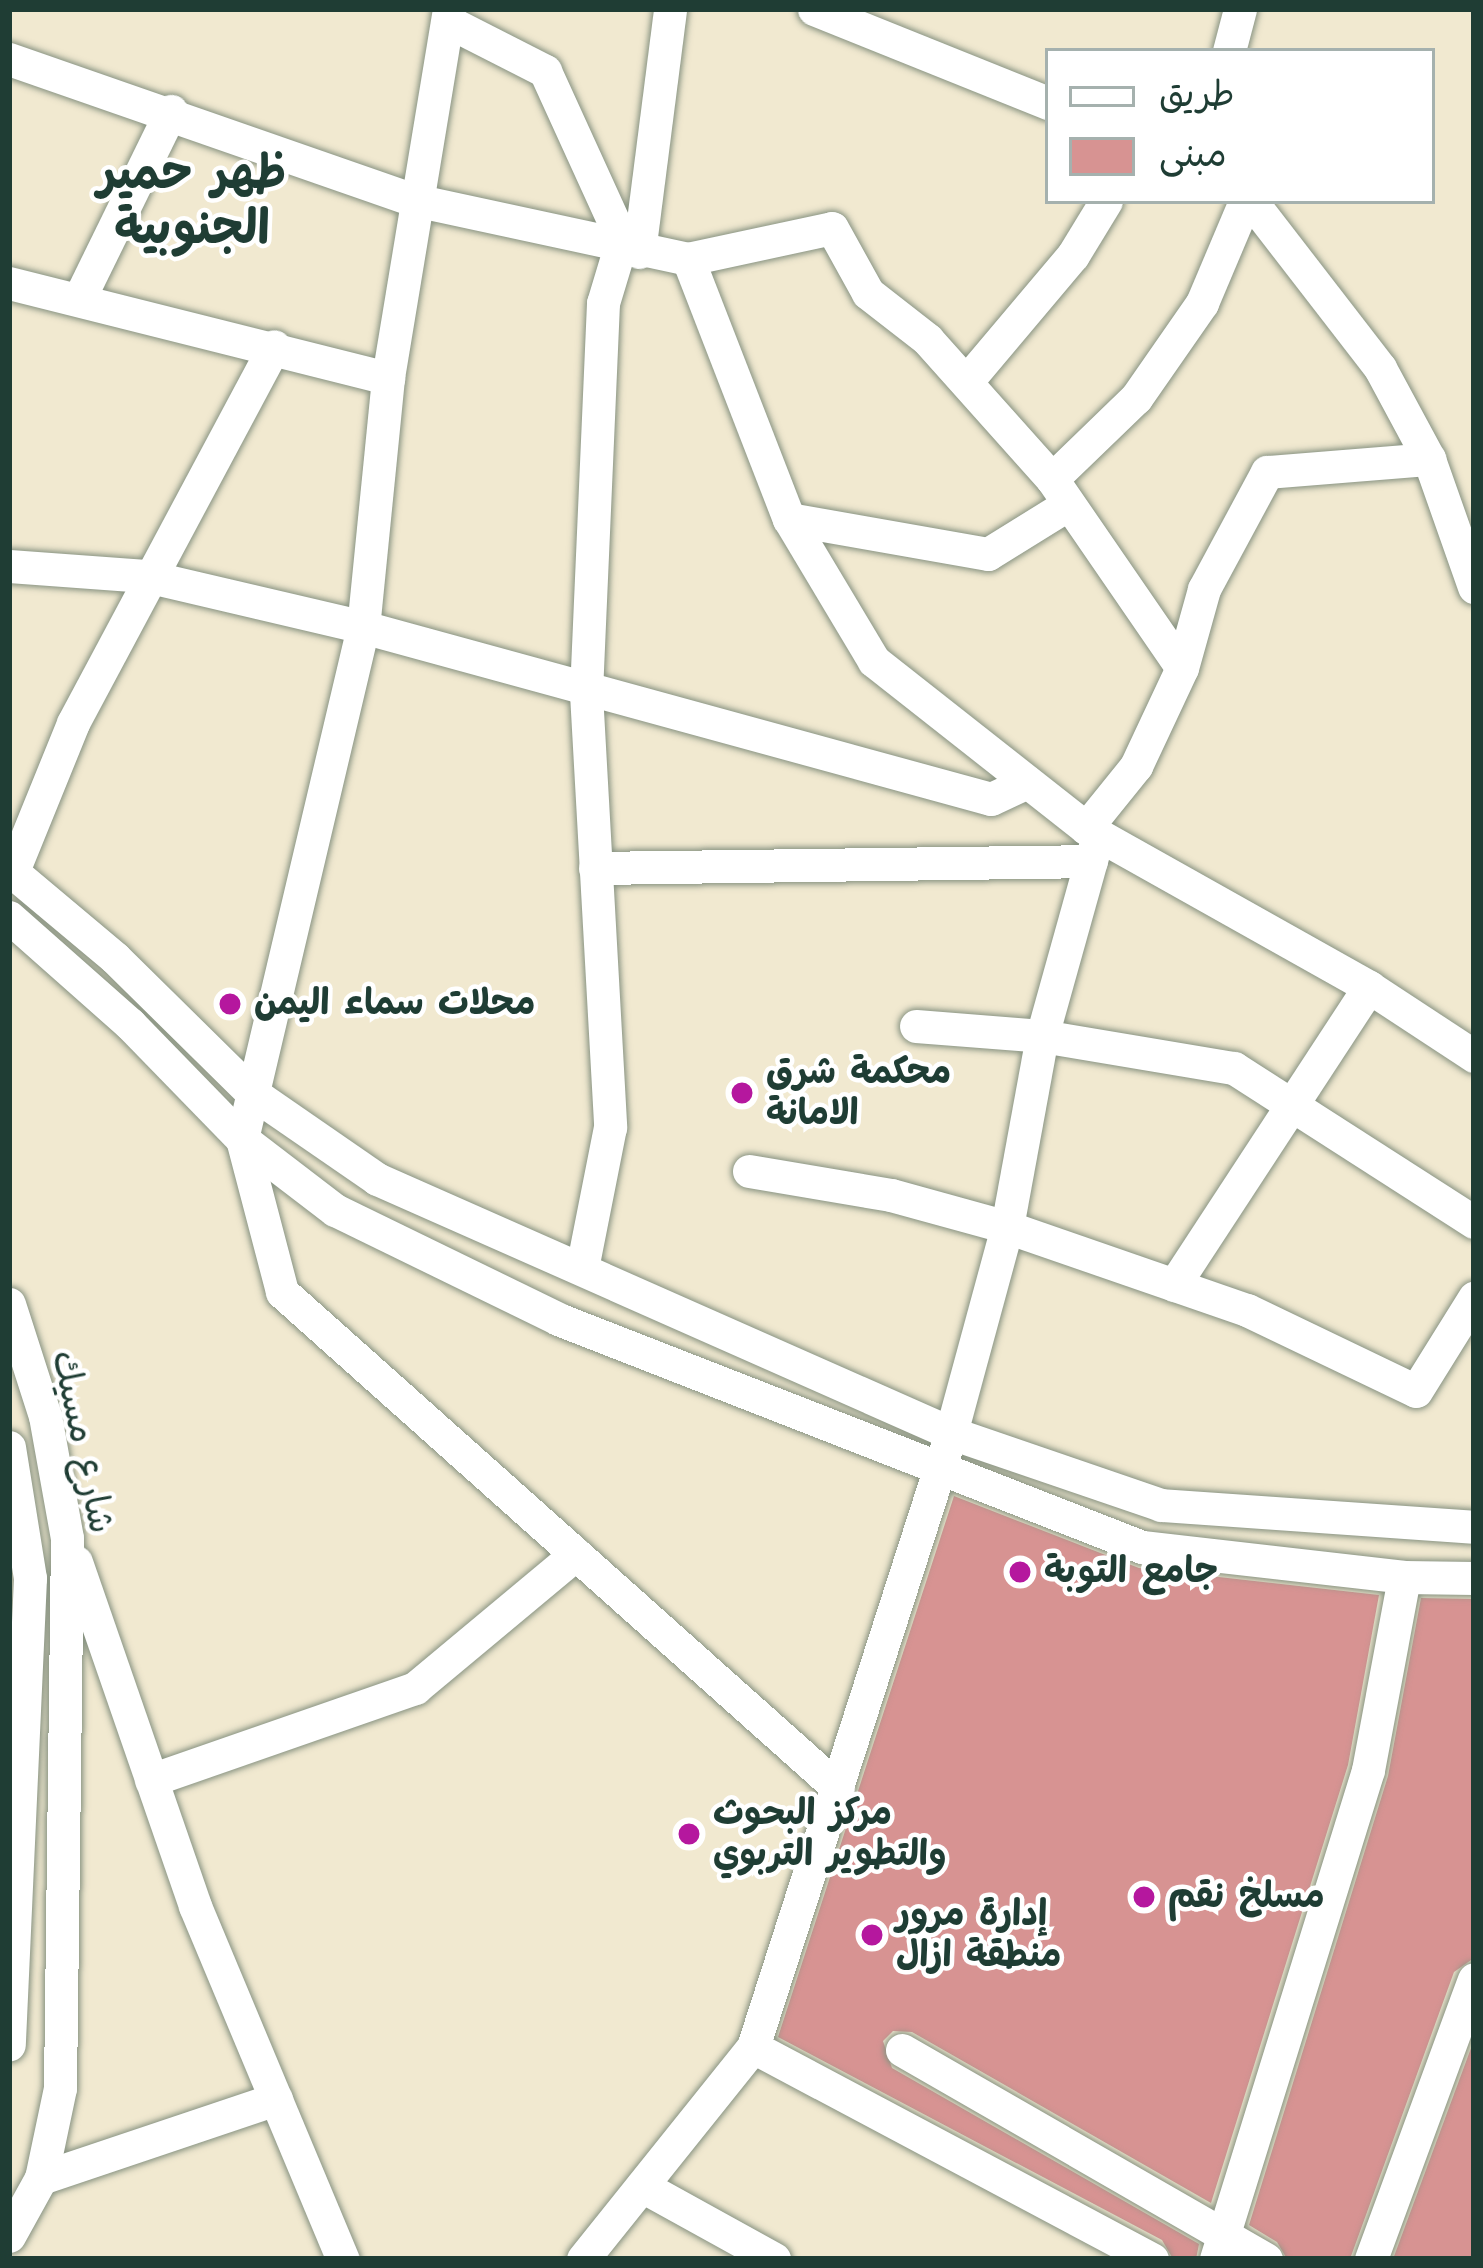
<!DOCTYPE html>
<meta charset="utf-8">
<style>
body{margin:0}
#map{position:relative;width:1483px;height:2268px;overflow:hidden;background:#f1e9d0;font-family:"Architects Daughter","Playpen Sans Arabic",sans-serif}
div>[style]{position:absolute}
.building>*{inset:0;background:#d79392}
.roads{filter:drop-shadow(0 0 3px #889382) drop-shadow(0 0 3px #889382)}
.minor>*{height:33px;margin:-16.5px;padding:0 16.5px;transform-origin:16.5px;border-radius:16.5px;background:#fff}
.dots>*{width:33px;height:33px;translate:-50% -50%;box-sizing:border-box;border:6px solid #fff;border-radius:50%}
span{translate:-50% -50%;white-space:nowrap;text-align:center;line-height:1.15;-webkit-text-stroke:9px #fff;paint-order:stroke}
.poi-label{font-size:36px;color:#1f3d34;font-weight:700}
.left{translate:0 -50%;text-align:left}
.street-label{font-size:36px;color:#1f3d34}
.district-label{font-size:48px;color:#1f3d34;font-weight:700}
.frame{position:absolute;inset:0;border:12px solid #1f3d34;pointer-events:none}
.legend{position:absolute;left:1045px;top:48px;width:390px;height:156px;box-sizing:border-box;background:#fff;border:3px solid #a5b1ae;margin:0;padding:15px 21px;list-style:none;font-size:36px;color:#1f3d34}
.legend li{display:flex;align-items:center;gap:24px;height:60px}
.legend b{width:60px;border:3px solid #a5b1ae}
</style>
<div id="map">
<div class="building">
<div style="clip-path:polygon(954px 1496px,1139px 1568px,1379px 1595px,1348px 1765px,1211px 2203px,912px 2032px,893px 2031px,883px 2041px,892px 2068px,1199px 2244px,1196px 2259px,1173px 2259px,1162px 2240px,778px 2037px)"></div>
<div style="clip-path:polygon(1421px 1598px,1474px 1599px,1474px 1958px,1454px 1972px,1350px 2259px,1287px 2259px,1277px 2242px,1249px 2225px,1388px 1776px)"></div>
<div style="clip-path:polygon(1474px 2040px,1474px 2259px,1393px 2259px)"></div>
</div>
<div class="roads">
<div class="minor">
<div style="left:449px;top:9px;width:374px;rotate:99.4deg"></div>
<div style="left:388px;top:378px;width:250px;rotate:95.7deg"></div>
<div style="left:363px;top:627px;width:526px;rotate:103.3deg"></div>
<div style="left:242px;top:1139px;width:158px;rotate:75.3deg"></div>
<div style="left:282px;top:1292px;width:745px;rotate:41.74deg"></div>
<div style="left:814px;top:9px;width:252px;rotate:21.9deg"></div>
<div style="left:449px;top:22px;width:108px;rotate:27deg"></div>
<div style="left:545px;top:71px;width:186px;rotate:65.5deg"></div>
<div style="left:622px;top:240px;width:66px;rotate:106.8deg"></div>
<div style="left:603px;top:303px;width:390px;rotate:92.5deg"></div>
<div style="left:586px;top:693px;width:435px;rotate:86.8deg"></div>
<div style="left:610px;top:1127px;width:144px;rotate:101.2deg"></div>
<div style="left:1229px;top:51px;width:43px;rotate:-75.3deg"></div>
<div style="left:9px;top:59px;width:430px;rotate:19.2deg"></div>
<div style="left:415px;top:200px;width:279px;rotate:12.2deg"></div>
<div style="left:688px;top:259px;width:279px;rotate:68.8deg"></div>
<div style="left:789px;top:519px;width:165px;rotate:59.1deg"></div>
<div style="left:874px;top:661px;width:270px;rotate:38.2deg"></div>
<div style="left:1086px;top:828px;width:325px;rotate:29.3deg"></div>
<div style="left:1369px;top:987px;width:126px;rotate:33.3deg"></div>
<div style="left:1251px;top:201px;width:211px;rotate:52.3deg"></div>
<div style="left:1380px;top:368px;width:103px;rotate:61.7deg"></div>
<div style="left:1429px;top:459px;width:136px;rotate:70.6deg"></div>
<div style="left:639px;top:252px;width:245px;rotate:-82.7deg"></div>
<div style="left:688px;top:259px;width:147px;rotate:-12.1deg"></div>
<div style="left:832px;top:228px;width:74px;rotate:61deg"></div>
<div style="left:868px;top:293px;width:75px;rotate:37.9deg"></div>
<div style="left:927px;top:339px;width:188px;rotate:48.2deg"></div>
<div style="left:1052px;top:479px;width:229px;rotate:55.5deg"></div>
<div style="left:9px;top:283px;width:391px;rotate:14.1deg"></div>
<div style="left:81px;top:295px;width:205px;rotate:-63.9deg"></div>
<div style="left:966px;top:382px;width:166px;rotate:-49.9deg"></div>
<div style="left:1073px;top:255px;width:63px;rotate:-58.6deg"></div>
<div style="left:1052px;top:479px;width:117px;rotate:-44deg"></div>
<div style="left:1136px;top:398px;width:116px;rotate:-55.2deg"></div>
<div style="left:1202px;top:303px;width:111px;rotate:-67.1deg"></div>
<div style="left:789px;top:519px;width:202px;rotate:10deg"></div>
<div style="left:988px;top:554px;width:93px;rotate:-31.8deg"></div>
<div style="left:9px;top:566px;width:137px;rotate:4.2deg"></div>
<div style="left:146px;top:576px;width:223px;rotate:13.2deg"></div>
<div style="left:363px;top:627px;width:651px;rotate:15.32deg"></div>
<div style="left:991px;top:799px;width:40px;rotate:-25deg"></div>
<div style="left:1086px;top:828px;width:80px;rotate:-51.1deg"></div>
<div style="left:1136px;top:766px;width:108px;rotate:-64.9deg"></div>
<div style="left:1182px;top:668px;width:82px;rotate:-74.4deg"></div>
<div style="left:1204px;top:589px;width:133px;rotate:-61.7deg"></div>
<div style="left:1267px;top:472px;width:163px;rotate:-4.6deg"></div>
<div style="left:595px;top:868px;width:496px;rotate:-0.8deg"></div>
<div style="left:9px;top:869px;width:138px;rotate:40deg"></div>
<div style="left:115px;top:958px;width:191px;rotate:44.6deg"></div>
<div style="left:251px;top:1092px;width:153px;rotate:34.6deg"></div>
<div style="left:377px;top:1179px;width:628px;rotate:23.87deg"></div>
<div style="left:951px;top:1433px;width:222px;rotate:18.9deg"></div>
<div style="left:1161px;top:1505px;width:314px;rotate:4deg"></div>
<div style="left:13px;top:871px;width:160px;rotate:-67.9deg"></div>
<div style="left:73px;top:723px;width:427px;rotate:-61.9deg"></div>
<div style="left:9px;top:917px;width:162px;rotate:41.5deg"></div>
<div style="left:130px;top:1024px;width:161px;rotate:45.8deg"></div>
<div style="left:242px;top:1139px;width:117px;rotate:37.4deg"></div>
<div style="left:335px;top:1210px;width:248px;rotate:26deg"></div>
<div style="left:558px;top:1319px;width:627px;rotate:21.33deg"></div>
<div style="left:1142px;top:1547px;width:264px;rotate:6.5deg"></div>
<div style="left:1404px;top:1577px;width:70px;rotate:0.8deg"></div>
<div style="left:916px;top:1026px;width:126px;rotate:4.5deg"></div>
<div style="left:1042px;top:1036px;width:195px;rotate:9.5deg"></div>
<div style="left:1234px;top:1068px;width:285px;rotate:32.7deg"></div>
<div style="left:749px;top:1171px;width:144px;rotate:9.6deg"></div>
<div style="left:891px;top:1195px;width:120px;rotate:15.4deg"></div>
<div style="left:1007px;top:1227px;width:254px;rotate:19.1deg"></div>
<div style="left:1247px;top:1310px;width:187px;rotate:25.6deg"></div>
<div style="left:1416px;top:1391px;width:110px;rotate:-58.1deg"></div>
<div style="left:1174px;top:1285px;width:356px;rotate:-56.8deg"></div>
<div style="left:9px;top:1304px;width:118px;rotate:72.2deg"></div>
<div style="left:45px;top:1416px;width:124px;rotate:79.8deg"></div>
<div style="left:67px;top:1538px;width:550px;rotate:90.73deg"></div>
<div style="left:60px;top:2088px;width:92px;rotate:101.9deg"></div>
<div style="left:41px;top:2178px;width:66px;rotate:118.9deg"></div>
<div style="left:9px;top:1447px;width:133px;rotate:80.9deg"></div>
<div style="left:30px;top:1578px;width:467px;rotate:92.6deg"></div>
<div style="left:76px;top:1562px;width:364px;rotate:70.9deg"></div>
<div style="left:195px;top:1906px;width:383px;rotate:67.3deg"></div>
<div style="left:151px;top:1780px;width:280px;rotate:-19.2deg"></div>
<div style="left:415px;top:1688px;width:209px;rotate:-39.8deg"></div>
<div style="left:753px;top:2047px;width:452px;rotate:28deg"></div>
<div style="left:902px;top:2050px;width:420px;rotate:29.9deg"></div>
<div style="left:41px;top:2178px;width:248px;rotate:-18.6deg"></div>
<div style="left:642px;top:2186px;width:151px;rotate:28.9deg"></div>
<div style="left:583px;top:2259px;width:272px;rotate:-51.3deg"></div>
<div style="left:753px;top:2047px;width:645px;rotate:-72.13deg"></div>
<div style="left:951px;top:1433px;width:213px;rotate:-74.8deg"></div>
<div style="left:1007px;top:1227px;width:194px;rotate:-79.6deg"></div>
<div style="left:1042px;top:1036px;width:209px;rotate:-74.4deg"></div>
<div style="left:1216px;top:2259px;width:512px;rotate:-72.73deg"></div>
<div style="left:1368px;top:1770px;width:196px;rotate:-79.4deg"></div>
<div style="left:1371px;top:2259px;width:298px;rotate:-69.8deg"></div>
</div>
</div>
<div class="dots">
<div style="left:230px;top:1004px;background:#b5179e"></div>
<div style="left:742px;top:1093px;background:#b5179e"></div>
<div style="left:1020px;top:1572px;background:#b5179e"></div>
<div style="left:689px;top:1834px;background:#b5179e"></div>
<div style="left:1144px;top:1897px;background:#b5179e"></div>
<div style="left:872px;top:1935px;background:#b5179e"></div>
</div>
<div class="poi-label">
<span class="left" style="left:254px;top:1004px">محلات سماء اليمن</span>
<span class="left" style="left:766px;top:1093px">محكمة شرق<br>الامانة</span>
<span class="left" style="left:1044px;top:1572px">جامع التوبة</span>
<span class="left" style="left:713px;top:1834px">مركز البحوث<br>والتطوير التربوي</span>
<span class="left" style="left:1168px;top:1897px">مسلخ نقم</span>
<span class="left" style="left:896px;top:1935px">إدارة مرور<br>منطقة ازال</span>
</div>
<div class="street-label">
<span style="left:82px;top:1442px;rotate:78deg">شارع مسيك</span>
</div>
<div class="district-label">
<span style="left:192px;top:202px">ظهر حمير<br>الجنوبية</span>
</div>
<div class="frame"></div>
<ul class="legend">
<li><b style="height:15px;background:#fff"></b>طريق</li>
<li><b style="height:33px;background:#d79392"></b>مبنى</li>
</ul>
</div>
